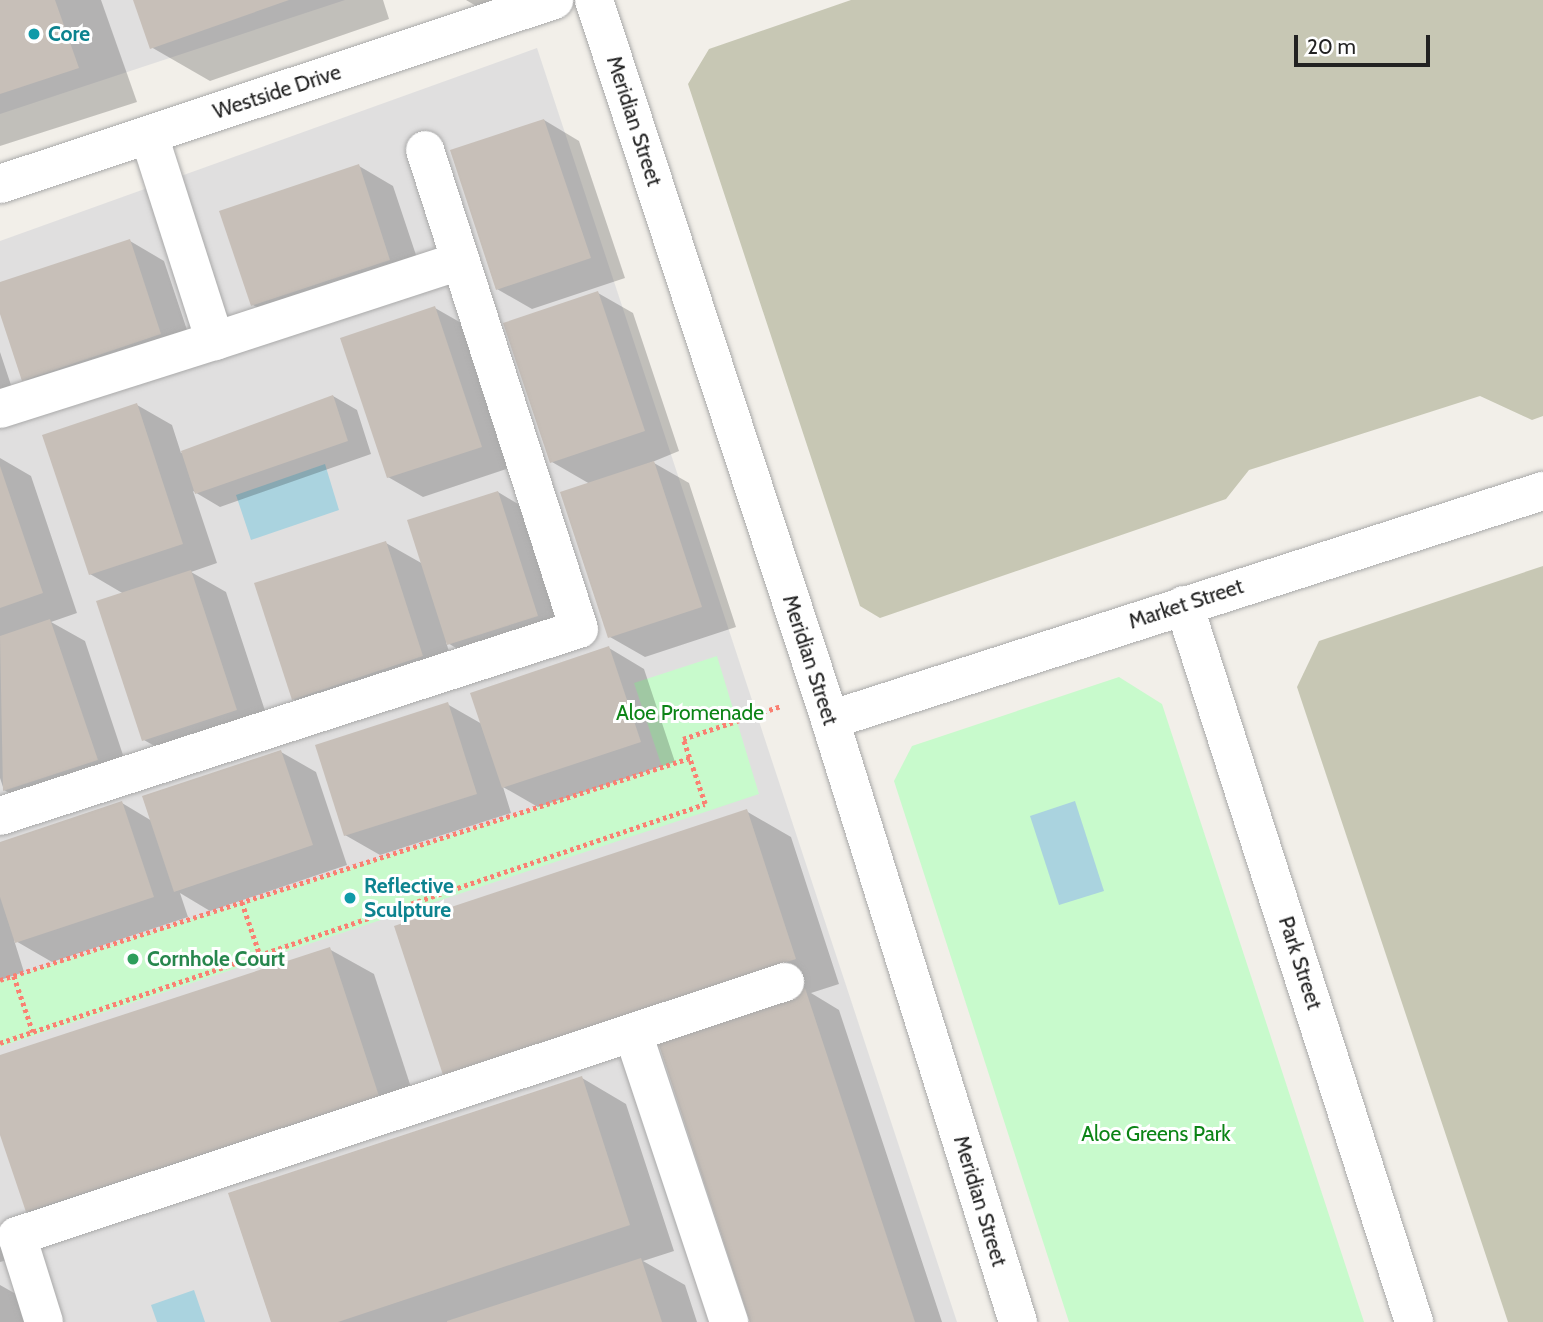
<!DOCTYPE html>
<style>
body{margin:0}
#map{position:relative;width:1543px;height:1322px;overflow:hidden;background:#f2efe9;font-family:Cabin,sans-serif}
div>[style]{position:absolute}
.residential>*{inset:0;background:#e0dfdf}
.construction>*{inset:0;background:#c7c7b4}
.park>*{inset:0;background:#c8facc}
.water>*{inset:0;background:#aad3df}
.shadow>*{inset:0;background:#0003}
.building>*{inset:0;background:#c7bfb8}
.path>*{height:4.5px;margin-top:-2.25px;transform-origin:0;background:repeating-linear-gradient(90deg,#fa8072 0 3.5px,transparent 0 7px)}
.roads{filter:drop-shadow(0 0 2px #a9a9a9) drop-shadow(0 0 2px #a9a9a9)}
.minor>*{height:38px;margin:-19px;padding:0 19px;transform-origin:19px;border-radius:19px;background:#fff}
.dots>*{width:19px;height:19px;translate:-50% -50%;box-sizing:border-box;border:4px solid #fff;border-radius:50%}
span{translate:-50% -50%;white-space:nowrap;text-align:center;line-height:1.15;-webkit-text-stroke:6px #fff;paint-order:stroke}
.culture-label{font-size:21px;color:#0d838f;font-weight:700}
.left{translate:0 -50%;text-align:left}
.street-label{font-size:21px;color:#222}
.park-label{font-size:21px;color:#0c8416}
.leisure-label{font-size:21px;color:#27864d;font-weight:700}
.scale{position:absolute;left:1294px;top:35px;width:136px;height:32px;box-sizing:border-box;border:4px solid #222;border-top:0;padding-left:9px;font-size:21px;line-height:24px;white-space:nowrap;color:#222;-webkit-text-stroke:5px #fff;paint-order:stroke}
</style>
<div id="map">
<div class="residential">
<div style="clip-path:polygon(0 0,345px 0,0 114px)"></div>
<div style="clip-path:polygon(537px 48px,957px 1322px,0 1322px,0 241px)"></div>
</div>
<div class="construction">
<div style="clip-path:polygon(851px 0,1543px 0,1543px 416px,1532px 420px,1480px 396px,1249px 470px,1226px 499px,880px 618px,860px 606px,688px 84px,709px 49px)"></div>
<div style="clip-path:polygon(1543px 566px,1543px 1322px,1508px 1322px,1297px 687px,1319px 641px)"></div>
</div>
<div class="park">
<div style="clip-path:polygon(717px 656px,759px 794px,0 1047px,0 981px,662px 767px,634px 683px)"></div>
<div style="clip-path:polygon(1119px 677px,1162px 704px,1364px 1322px,1069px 1322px,894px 781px,912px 746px)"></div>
</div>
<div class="water">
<div style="clip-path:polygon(325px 464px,339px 510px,251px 540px,236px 495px)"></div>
<div style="clip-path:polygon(1075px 801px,1104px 891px,1059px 905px,1030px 816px)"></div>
<div style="clip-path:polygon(194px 1290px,205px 1322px,157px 1322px,151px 1305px)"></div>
</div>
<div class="shadow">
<div style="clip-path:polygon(0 0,101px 0,137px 102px,0 146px)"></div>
<div style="clip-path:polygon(135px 0,383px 0,389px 19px,210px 81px,151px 47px)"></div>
<div style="clip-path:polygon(466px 0,512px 0,483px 10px)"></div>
<div style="clip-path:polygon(544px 120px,579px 141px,625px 278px,532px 309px,497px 289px)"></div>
<div style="clip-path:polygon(359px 166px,393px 186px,424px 279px,287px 325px,253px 305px)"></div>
<div style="clip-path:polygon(130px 241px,164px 261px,195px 354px,58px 400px,24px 379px,0 309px,0 284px)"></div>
<div style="clip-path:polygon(598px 293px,633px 313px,679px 451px,628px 472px,654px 463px,689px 483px,736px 627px,645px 657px,610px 637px,590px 484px,552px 462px)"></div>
<div style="clip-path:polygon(435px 308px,470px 328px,515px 466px,423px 497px,388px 477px)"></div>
<div style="clip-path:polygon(0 352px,19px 409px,0 415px)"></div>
<div style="clip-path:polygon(333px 396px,357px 410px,371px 454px,220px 507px,193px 491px,217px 563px,191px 572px,226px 592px,271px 729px,179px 760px,144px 740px,124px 594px,90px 574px,137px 405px,172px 425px,181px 453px)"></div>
<div style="clip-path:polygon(0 458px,31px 476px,77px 613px,51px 622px,85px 641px,131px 779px,39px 810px,4px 790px,0 778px)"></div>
<div style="clip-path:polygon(498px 492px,533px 513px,572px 636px,483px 664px,446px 642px,457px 676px,328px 719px,293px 699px,386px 543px,423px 564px)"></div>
<div style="clip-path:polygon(609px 648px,644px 669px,675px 762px,538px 807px,503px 787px,511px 813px,380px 855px,345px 835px,447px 704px,482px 724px)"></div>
<div style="clip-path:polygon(281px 752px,316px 772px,347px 865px,210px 911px,180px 893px,188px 917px,52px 962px,14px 940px,24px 972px,0 980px,0 844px,122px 803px,152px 821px)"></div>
<div style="clip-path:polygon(746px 811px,791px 837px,839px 984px,811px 993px,839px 1010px,942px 1322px,752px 1322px)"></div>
<div style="clip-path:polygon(329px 949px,374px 974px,422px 1121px,71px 1237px,27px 1211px,0 1129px,0 1057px)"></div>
<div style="clip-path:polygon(582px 1078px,626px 1104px,674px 1251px,643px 1261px,685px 1285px,697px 1322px,272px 1322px)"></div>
<div style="clip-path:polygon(0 1227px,11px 1259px,0 1262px)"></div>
<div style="clip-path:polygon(0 1285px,23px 1298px,31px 1322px,0 1322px)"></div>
</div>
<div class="building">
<div style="clip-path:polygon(0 0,55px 0,79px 68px,0 94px)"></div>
<div style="clip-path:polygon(133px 0,289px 0,150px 49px)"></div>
<div style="clip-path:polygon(544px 119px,591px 258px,496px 290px,450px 150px)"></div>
<div style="clip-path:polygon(359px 164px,390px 260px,251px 306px,219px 211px)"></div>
<div style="clip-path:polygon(130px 239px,161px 334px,22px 381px,0 314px,0 282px)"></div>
<div style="clip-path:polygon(598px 291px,645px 431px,550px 463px,503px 323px)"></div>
<div style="clip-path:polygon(435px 306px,482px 447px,387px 478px,340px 338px)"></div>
<div style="clip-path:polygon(333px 395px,348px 441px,195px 494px,181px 451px)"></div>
<div style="clip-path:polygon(137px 403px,183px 544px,89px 575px,42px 435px)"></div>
<div style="clip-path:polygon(654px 461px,702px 607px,608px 638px,560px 492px)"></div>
<div style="clip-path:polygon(0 466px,43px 593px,0 608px)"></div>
<div style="clip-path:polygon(498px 491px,538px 616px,447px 645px,407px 520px)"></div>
<div style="clip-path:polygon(386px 541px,423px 656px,292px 700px,254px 583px)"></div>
<div style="clip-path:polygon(191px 570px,237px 710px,142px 741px,96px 601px)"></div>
<div style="clip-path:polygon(50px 619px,98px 760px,3px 791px,0 636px)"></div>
<div style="clip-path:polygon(609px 646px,641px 742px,502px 788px,470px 693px)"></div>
<div style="clip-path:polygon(448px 702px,477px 794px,344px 836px,315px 745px)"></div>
<div style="clip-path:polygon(281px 750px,313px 845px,174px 892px,142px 796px)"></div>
<div style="clip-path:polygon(122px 801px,154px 897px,15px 943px,0 897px,0 842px)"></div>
<div style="clip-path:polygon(747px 809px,796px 959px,443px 1075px,394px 926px)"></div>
<div style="clip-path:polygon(330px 947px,379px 1096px,26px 1212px,0 1135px,0 1055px)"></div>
<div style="clip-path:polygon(805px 988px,915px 1322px,750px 1322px,656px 1036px)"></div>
<div style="clip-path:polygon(582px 1076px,630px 1225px,338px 1322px,271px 1322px,228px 1193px)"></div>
<div style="clip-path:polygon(641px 1258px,662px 1322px,447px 1322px,447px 1321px)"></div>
</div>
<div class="path">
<div style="left:242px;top:902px;width:56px;rotate:71.2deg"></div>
<div style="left:14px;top:976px;width:59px;rotate:71.3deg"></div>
<div style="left:0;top:980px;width:725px;rotate:-17.84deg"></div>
<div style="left:0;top:1043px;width:744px;rotate:-18.73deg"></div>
<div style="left:705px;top:804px;width:69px;rotate:-108.7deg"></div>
<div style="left:683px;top:739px;width:103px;rotate:-18.6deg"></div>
</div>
<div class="roads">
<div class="minor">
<div style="left:594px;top:0;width:758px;rotate:71.85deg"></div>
<div style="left:830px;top:720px;width:631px;rotate:72.66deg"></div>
<div style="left:0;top:184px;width:584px;rotate:-18.37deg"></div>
<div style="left:215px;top:341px;width:258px;rotate:-18.1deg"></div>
<div style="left:0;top:409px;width:225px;rotate:-17.6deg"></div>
<div style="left:215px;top:341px;width:216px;rotate:-107.8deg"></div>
<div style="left:1184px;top:605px;width:753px;rotate:72.21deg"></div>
<div style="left:830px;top:720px;width:749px;rotate:-17.81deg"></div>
<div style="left:0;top:816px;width:608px;rotate:-17.9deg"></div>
<div style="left:579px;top:629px;width:503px;rotate:-107.82deg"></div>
<div style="left:633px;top:1033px;width:305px;rotate:71.6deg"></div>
<div style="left:44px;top:1322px;width:90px;rotate:-107.4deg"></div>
<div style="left:17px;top:1236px;width:809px;rotate:-18.3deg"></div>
</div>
</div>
<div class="dots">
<div style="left:34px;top:34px;background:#0f9aa8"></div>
<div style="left:350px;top:898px;background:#0f9aa8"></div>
<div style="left:133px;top:959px;background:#2e9e5b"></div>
</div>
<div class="culture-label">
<span class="left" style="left:48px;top:34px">Core</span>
<span class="left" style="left:364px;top:898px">Reflective<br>Sculpture</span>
</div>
<div class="street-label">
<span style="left:277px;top:92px;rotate:-18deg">Westside Drive</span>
<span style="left:634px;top:121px;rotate:72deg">Meridian Street</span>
<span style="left:1186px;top:604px;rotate:-18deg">Market Street</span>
<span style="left:810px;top:660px;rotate:72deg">Meridian Street</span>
<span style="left:1300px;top:963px;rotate:72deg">Park Street</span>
<span style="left:980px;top:1201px;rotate:73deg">Meridian Street</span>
</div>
<div class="park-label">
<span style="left:690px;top:713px">Aloe Promenade</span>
<span style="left:1156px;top:1134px">Aloe Greens Park</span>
</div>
<div class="leisure-label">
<span class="left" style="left:147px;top:959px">Cornhole Court</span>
</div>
<div class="scale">20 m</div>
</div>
